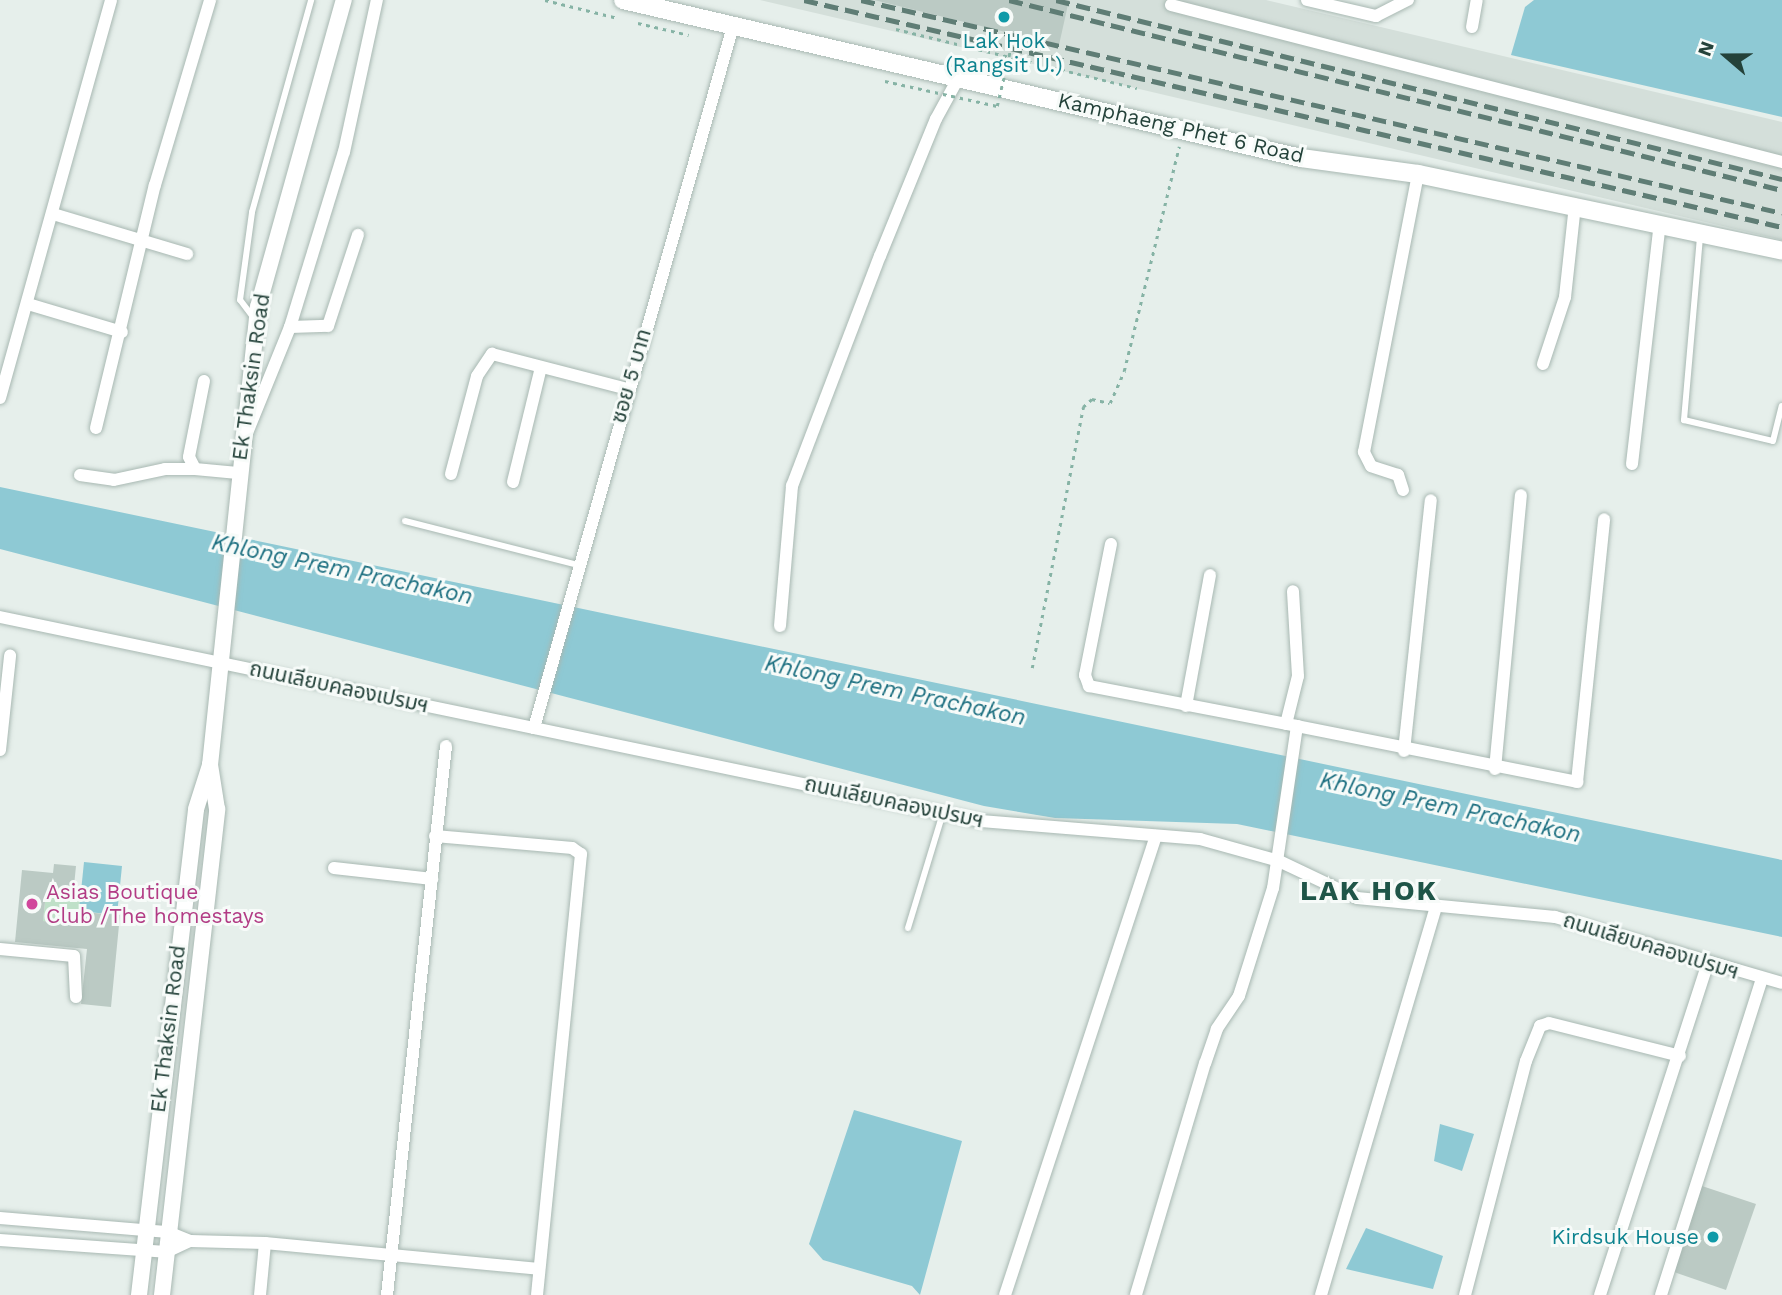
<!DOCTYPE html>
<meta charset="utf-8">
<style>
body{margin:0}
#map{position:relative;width:1782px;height:1295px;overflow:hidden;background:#e6efeb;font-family:"Work Sans","Noto Sans Thai",sans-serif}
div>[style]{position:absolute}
.built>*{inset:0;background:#d4dfda}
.green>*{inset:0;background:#bfe0c8}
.water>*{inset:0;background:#8ec9d4}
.building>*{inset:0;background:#bbcac4}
.path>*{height:2.5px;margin-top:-1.25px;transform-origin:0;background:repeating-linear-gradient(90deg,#86b3a5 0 3.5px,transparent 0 8.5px)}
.roads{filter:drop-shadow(0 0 2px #a8b8b2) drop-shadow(0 0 2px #a8b8b2)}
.service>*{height:6px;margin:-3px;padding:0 3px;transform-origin:3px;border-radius:3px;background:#fff}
.minor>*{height:12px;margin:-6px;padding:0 6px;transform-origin:6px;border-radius:6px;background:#fff}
.tertiary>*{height:16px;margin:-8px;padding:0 8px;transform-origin:8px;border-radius:8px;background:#fff}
.secondary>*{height:18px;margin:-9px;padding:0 9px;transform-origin:9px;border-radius:9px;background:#fff}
.rail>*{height:5px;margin-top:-2.5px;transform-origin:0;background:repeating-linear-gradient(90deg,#5f7d75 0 14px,transparent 0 21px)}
.path-bridge>*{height:2.5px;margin-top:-1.25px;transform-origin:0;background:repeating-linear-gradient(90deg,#86b3a5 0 3.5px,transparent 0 8.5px)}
.dots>*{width:19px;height:19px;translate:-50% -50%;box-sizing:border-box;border:4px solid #f7fbf9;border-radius:50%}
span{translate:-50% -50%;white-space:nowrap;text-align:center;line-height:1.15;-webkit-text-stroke:6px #f7fbf9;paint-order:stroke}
.culture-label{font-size:21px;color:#0d838f}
.right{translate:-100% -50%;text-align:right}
.street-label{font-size:21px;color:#24423a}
.hotel-label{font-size:21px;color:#b23c85}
.left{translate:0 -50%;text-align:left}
.water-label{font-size:23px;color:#1c6f80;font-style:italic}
.district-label{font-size:28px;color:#1f5548;font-weight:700;letter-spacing:2px}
.north{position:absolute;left:1691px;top:21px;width:70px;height:70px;-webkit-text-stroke:5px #f7fbf9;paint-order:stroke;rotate:290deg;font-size:19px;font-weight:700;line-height:28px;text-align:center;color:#24423a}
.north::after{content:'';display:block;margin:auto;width:24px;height:32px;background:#24423a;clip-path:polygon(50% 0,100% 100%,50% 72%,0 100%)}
</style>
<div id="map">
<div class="built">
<div style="clip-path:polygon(760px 0,1266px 0,1423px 37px,1782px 122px,1782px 240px)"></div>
</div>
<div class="green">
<div style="clip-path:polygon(46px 893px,81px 895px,81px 924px,43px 921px)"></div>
</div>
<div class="water">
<div style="clip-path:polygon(1534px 0,1782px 0,1782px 117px,1511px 55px,1525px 7px)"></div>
<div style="clip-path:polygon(0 487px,1782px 860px,1782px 937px,1237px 824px,1055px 818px,984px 806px,0 549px)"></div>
<div style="clip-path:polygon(84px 862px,122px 866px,117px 915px,79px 911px)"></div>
<div style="clip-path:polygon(854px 1110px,962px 1141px,920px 1295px,912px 1286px,823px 1260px,809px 1244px)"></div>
<div style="clip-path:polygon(1440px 1124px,1474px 1134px,1462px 1171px,1434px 1161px)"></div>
<div style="clip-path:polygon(1366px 1228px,1443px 1256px,1433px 1289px,1346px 1269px)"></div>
</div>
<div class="building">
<div style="clip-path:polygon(874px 0,1069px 0,1059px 45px)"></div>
<div style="clip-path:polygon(54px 864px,76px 866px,73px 896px,46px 893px,43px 921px,81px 924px,82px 912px,120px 915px,111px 1007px,81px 1004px,87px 949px,15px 942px,22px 870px,53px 873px)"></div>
<div style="clip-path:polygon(1699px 1185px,1756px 1204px,1726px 1290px,1671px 1271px)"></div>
</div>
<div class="path">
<div style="left:545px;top:0;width:75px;rotate:13.9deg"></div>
<div style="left:638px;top:23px;width:52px;rotate:13.2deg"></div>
<div style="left:896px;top:29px;width:248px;rotate:13.8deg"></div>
<div style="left:1032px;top:668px;width:266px;rotate:-78.9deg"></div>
<div style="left:1083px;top:407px;width:12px;rotate:-42deg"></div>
<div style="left:1092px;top:399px;width:18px;rotate:13deg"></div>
<div style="left:1110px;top:403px;width:35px;rotate:-66deg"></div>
<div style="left:1124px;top:371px;width:231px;rotate:-76.2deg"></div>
</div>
<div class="roads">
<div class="service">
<div style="left:1700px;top:237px;width:184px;rotate:95deg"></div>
<div style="left:1684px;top:420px;width:91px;rotate:13.3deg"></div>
<div style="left:1773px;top:441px;width:36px;rotate:-76deg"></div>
<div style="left:253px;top:317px;width:21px;rotate:-127deg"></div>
<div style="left:240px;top:300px;width:89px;rotate:-82.2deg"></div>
<div style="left:252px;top:212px;width:220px;rotate:-74.4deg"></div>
<div style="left:405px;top:521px;width:178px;rotate:14.3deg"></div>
<div style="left:908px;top:928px;width:120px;rotate:-73.1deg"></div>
</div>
<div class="minor">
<div style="left:1307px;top:0;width:71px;rotate:13.1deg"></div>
<div style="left:1376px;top:16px;width:36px;rotate:-27deg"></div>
<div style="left:1171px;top:5px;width:631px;rotate:14.41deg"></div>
<div style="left:1472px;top:27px;width:27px;rotate:-80deg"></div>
<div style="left:53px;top:214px;width:140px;rotate:16.6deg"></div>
<div style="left:28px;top:304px;width:98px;rotate:16.6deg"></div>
<div style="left:290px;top:327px;width:38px;rotate:-2deg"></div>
<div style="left:328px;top:326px;width:96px;rotate:-71.8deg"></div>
<div style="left:1543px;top:364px;width:71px;rotate:-71.8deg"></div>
<div style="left:1565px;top:297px;width:93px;rotate:-83.8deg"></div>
<div style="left:204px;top:381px;width:77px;rotate:101.2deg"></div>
<div style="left:189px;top:457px;width:13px;rotate:63deg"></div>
<div style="left:195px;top:469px;width:43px;rotate:5.3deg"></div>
<div style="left:0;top:398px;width:413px;rotate:-74.4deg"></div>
<div style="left:96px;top:428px;width:250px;rotate:-76.4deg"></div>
<div style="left:155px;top:185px;width:193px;rotate:-73.4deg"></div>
<div style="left:247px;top:433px;width:114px;rotate:-67.9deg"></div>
<div style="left:290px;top:327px;width:183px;rotate:-72.9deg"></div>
<div style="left:344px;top:152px;width:156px;rotate:-77.8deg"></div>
<div style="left:1632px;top:464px;width:243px;rotate:-83.4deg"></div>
<div style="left:451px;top:474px;width:101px;rotate:-75.1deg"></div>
<div style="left:477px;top:376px;width:27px;rotate:-56deg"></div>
<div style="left:492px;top:354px;width:139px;rotate:14.5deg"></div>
<div style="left:80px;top:475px;width:34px;rotate:8deg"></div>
<div style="left:114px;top:480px;width:52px;rotate:-12.2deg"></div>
<div style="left:165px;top:469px;width:30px"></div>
<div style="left:513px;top:482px;width:118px;rotate:-76.3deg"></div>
<div style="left:1403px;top:490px;width:16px;rotate:-108deg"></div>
<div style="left:1398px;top:475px;width:28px;rotate:-162deg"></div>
<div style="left:1371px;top:466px;width:16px;rotate:-117deg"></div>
<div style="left:1364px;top:452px;width:283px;rotate:-79deg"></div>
<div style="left:1111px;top:544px;width:134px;rotate:101.2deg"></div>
<div style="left:1085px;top:675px;width:12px;rotate:70deg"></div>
<div style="left:1089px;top:686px;width:212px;rotate:10.9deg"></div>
<div style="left:1297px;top:726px;width:164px;rotate:98.4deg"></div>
<div style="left:1273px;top:888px;width:113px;rotate:107.5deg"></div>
<div style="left:1239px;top:996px;width:40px;rotate:124deg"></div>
<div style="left:1217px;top:1029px;width:36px;rotate:109deg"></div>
<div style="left:1205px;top:1063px;width:242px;rotate:106.6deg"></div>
<div style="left:0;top:617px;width:1002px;rotate:11.75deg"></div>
<div style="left:981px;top:821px;width:220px;rotate:4.7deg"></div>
<div style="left:1200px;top:839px;width:82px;rotate:15.6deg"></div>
<div style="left:1279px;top:861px;width:86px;rotate:25.4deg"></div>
<div style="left:1357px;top:898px;width:199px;rotate:5.5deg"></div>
<div style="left:1555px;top:917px;width:236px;rotate:16.2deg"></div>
<div style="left:780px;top:626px;width:141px;rotate:-85.1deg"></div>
<div style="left:792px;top:486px;width:246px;rotate:-69.1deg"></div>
<div style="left:880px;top:256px;width:148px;rotate:-67.8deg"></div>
<div style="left:936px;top:119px;width:50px;rotate:-61.4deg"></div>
<div style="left:1186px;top:706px;width:133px;rotate:-79.6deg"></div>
<div style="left:1286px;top:724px;width:49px;rotate:-76deg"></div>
<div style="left:1298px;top:676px;width:85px;rotate:-93.4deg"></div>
<div style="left:1297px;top:726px;width:286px;rotate:11.3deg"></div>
<div style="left:1577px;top:782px;width:264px;rotate:-84.1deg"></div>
<div style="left:534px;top:728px;width:730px;rotate:-74.17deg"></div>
<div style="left:0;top:750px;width:95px;rotate:-83.9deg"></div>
<div style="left:1404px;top:751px;width:252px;rotate:-83.9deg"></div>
<div style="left:1495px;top:769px;width:275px;rotate:-84.6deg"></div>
<div style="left:435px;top:836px;width:138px;rotate:5deg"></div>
<div style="left:572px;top:848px;width:11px;rotate:34deg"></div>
<div style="left:581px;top:854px;width:443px;rotate:95.7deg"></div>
<div style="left:334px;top:868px;width:99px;rotate:6.4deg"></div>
<div style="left:0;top:949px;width:74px;rotate:5.4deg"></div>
<div style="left:74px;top:956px;width:41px;rotate:87.2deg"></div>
<div style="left:0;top:1218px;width:169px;rotate:4.8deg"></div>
<div style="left:168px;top:1232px;width:24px;rotate:22deg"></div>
<div style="left:190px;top:1241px;width:75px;rotate:1.5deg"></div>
<div style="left:265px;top:1243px;width:275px;rotate:5.4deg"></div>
<div style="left:0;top:1240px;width:166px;rotate:4.1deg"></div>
<div style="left:166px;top:1252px;width:26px;rotate:-25deg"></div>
<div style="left:260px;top:1295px;width:52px;rotate:-84.5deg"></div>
<div style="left:387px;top:1295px;width:552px;rotate:-83.87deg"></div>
<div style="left:1005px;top:1295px;width:483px;rotate:-71.8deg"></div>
<div style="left:1321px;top:1295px;width:402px;rotate:-73.5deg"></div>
<div style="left:1465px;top:1295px;width:242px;rotate:-75.4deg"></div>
<div style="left:1526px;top:1061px;width:38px;rotate:-68deg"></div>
<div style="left:1540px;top:1026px;width:9px;rotate:-18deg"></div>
<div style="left:1549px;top:1023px;width:135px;rotate:14.1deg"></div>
<div style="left:1600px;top:1295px;width:346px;rotate:-72deg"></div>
<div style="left:1661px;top:1295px;width:332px;rotate:-72.3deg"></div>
</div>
<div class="tertiary">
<div style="left:139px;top:1295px;width:489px;rotate:-83.3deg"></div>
<div style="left:196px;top:809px;width:46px;rotate:-72.3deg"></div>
<div style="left:210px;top:765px;width:461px;rotate:-84deg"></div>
<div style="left:258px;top:307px;width:319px;rotate:-74.4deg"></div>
<div style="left:162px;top:1295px;width:489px;rotate:-83.5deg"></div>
<div style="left:217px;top:809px;width:45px;rotate:-99deg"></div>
</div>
<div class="secondary">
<div style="left:623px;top:0;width:696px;rotate:13.12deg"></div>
<div style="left:1301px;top:158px;width:118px;rotate:7.8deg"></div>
<div style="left:1418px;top:174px;width:372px;rotate:11.9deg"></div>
</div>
</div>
<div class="rail">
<div style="left:804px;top:0;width:1004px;rotate:13.07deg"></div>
<div style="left:861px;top:0;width:945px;rotate:13.02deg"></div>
<div style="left:1009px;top:0;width:796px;rotate:13.81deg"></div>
<div style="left:1056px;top:0;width:748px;rotate:13.85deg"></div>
</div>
<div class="path-bridge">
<div style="left:885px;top:81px;width:115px;rotate:12.6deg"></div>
<div style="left:997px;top:106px;width:74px;rotate:-76.7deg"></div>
</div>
<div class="dots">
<div style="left:1004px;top:17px;background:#0f9aa8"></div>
<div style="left:32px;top:904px;background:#d1479c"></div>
<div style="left:1713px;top:1237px;background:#0f9aa8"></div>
</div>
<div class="culture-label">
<span style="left:1004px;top:53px">Lak Hok<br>(Rangsit U.)</span>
<span class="right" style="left:1699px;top:1237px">Kirdsuk House</span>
</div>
<div class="street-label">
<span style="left:1181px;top:128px;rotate:13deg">Kamphaeng Phet 6 Road</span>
<span style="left:631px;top:376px;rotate:-74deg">ซอย 5 บาท</span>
<span style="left:251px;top:377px;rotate:-82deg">Ek Thaksin Road</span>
<span style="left:339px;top:687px;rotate:12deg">ถนนเลียบคลองเปรมฯ</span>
<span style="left:894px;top:802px;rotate:12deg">ถนนเลียบคลองเปรมฯ</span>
<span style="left:1651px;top:946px;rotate:17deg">ถนนเลียบคลองเปรมฯ</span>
<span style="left:168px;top:1029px;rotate:-83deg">Ek Thaksin Road</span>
</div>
<div class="hotel-label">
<span class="left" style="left:46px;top:904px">Asias Boutique<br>Club /The homestays</span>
</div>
<div class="water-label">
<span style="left:342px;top:570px;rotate:12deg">Khlong Prem Prachakon</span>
<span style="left:895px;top:691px;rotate:12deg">Khlong Prem Prachakon</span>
<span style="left:1450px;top:808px;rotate:12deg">Khlong Prem Prachakon</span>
</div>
<div class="district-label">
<span style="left:1369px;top:891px">LAK HOK</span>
</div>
<div class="north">N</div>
</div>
